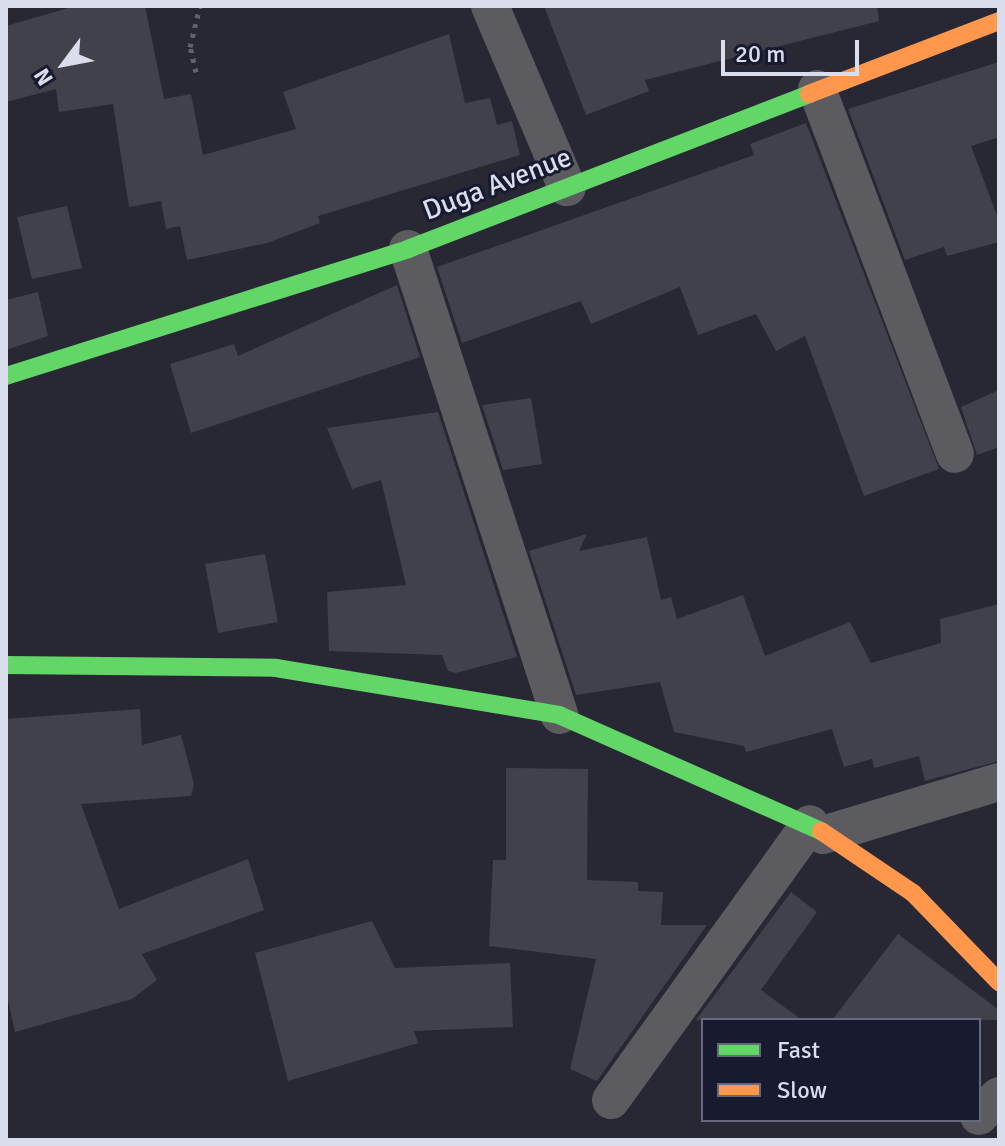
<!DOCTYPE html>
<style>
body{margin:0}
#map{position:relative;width:1005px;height:1146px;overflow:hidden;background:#282834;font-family:Signika,sans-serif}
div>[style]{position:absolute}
.building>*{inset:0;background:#40414b}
.path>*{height:5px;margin-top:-2.5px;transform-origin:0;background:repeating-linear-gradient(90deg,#616167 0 4px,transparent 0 10px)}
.street>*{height:38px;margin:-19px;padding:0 19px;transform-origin:19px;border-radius:19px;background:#5b5b60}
.fast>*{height:18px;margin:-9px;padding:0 9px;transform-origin:9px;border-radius:9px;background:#63d668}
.slow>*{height:18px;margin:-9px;padding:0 9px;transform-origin:9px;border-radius:9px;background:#ff974d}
span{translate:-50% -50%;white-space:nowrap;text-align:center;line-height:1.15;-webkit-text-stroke:6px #181a30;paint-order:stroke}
.street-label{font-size:28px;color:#daddec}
.frame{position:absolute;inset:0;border:8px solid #daddec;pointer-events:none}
.legend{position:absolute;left:701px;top:1018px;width:280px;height:104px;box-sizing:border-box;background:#181a30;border:2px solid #66687b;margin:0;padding:10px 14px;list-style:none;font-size:24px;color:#daddec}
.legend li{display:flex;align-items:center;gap:16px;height:40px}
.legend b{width:40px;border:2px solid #66687b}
.north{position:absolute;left:24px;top:24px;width:80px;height:80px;-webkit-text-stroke:6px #181a30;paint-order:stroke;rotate:238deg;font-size:22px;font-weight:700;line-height:32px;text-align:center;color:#daddec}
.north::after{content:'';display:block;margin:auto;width:28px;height:36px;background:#daddec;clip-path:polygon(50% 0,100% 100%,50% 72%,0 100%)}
.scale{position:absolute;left:721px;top:40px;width:138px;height:36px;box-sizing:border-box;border:4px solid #daddec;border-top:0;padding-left:10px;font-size:24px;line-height:28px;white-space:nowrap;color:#daddec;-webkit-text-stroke:6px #181a30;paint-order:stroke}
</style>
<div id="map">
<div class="building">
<div style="clip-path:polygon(75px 6px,145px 6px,164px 99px,191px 94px,203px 155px,296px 129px,283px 92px,449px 34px,465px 103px,490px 98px,497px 125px,512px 121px,520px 155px,318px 216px,320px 223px,267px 243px,187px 260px,180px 226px,166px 229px,161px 201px,129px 207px,113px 104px,59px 112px,56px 89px,6px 102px,6px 26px)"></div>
<div style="clip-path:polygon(544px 6px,877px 6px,879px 21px,645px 80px,649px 91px,586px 115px)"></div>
<div style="clip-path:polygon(999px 62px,999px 137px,971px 146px,999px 221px,999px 242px,947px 256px,944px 247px,905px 260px,848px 109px)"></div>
<div style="clip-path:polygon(806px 123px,939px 469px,864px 496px,805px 336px,776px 351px,756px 314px,698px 335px,680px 287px,591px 324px,581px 301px,462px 343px,437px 267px,754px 155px,750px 144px)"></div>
<div style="clip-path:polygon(67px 206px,82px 268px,32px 279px,17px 217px)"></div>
<div style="clip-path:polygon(397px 285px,420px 357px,191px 433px,170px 364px,234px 344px,238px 356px)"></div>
<div style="clip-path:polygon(38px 292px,48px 336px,6px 350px,6px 300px)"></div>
<div style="clip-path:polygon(999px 390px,999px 447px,977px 455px,961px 407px)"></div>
<div style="clip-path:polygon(531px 398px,542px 464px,503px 470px,482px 405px)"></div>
<div style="clip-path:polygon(438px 412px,517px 657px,456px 673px,448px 671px,442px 655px,329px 651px,327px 592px,406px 585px,381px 480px,352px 489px,327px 428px)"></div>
<div style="clip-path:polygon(587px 534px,579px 551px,647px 537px,661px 600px,671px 597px,677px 619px,743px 595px,765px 656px,850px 622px,871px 663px,941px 643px,940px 619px,999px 604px,999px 761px,925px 781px,919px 756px,874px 768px,872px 759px,844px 767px,832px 729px,746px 752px,744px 746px,674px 732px,660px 682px,576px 695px,529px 551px)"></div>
<div style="clip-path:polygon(265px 554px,278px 622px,218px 633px,205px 564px)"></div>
<div style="clip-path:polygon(140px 709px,142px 745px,181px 735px,194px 784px,191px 796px,81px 804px,119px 909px,248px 859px,264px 910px,142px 954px,157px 980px,132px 999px,15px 1032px,6px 992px,6px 719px)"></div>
<div style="clip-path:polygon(506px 768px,588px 769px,587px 880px,638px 882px,638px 891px,663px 892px,661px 925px,707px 925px,597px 1081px,570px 1069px,596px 959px,489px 946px,493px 860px,506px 860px)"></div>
<div style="clip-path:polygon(791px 892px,817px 912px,761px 990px,802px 1020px,696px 1020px)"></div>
<div style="clip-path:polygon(372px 921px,395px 968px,510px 963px,513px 1027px,414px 1031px,418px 1043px,288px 1081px,255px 953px)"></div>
<div style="clip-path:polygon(898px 934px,999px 1010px,999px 1020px,832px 1020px)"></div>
</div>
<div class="path">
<div style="left:196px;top:72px;width:26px;rotate:-103deg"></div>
<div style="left:190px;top:47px;width:42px;rotate:-76.3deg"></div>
</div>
<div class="street">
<div style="left:490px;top:6px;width:197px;rotate:67deg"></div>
<div style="left:817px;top:89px;width:390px;rotate:69.3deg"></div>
<div style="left:408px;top:249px;width:490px;rotate:72deg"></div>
<div style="left:823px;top:835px;width:184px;rotate:-16.8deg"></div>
<div style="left:611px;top:1100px;width:340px;rotate:-54.2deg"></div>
<div style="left:979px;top:1116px;width:28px;rotate:-45deg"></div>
</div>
<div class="fast">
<div style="left:6px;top:376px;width:422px;rotate:-17.5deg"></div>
<div style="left:408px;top:249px;width:430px;rotate:-21.1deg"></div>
<div style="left:6px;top:665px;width:270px;rotate:0.6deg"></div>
<div style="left:276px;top:668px;width:287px;rotate:9.4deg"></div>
<div style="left:559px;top:715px;width:287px;rotate:23.9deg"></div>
</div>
<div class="slow">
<div style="left:809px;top:94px;width:204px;rotate:-21deg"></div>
<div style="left:821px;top:831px;width:111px;rotate:34deg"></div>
<div style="left:913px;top:893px;width:124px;rotate:46deg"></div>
</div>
<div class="street-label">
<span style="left:497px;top:184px;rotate:-21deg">Duga Avenue</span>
</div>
<div class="frame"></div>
<ul class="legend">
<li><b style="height:10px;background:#63d668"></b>Fast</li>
<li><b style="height:10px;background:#ff974d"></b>Slow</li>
</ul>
<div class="north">N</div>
<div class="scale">20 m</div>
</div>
